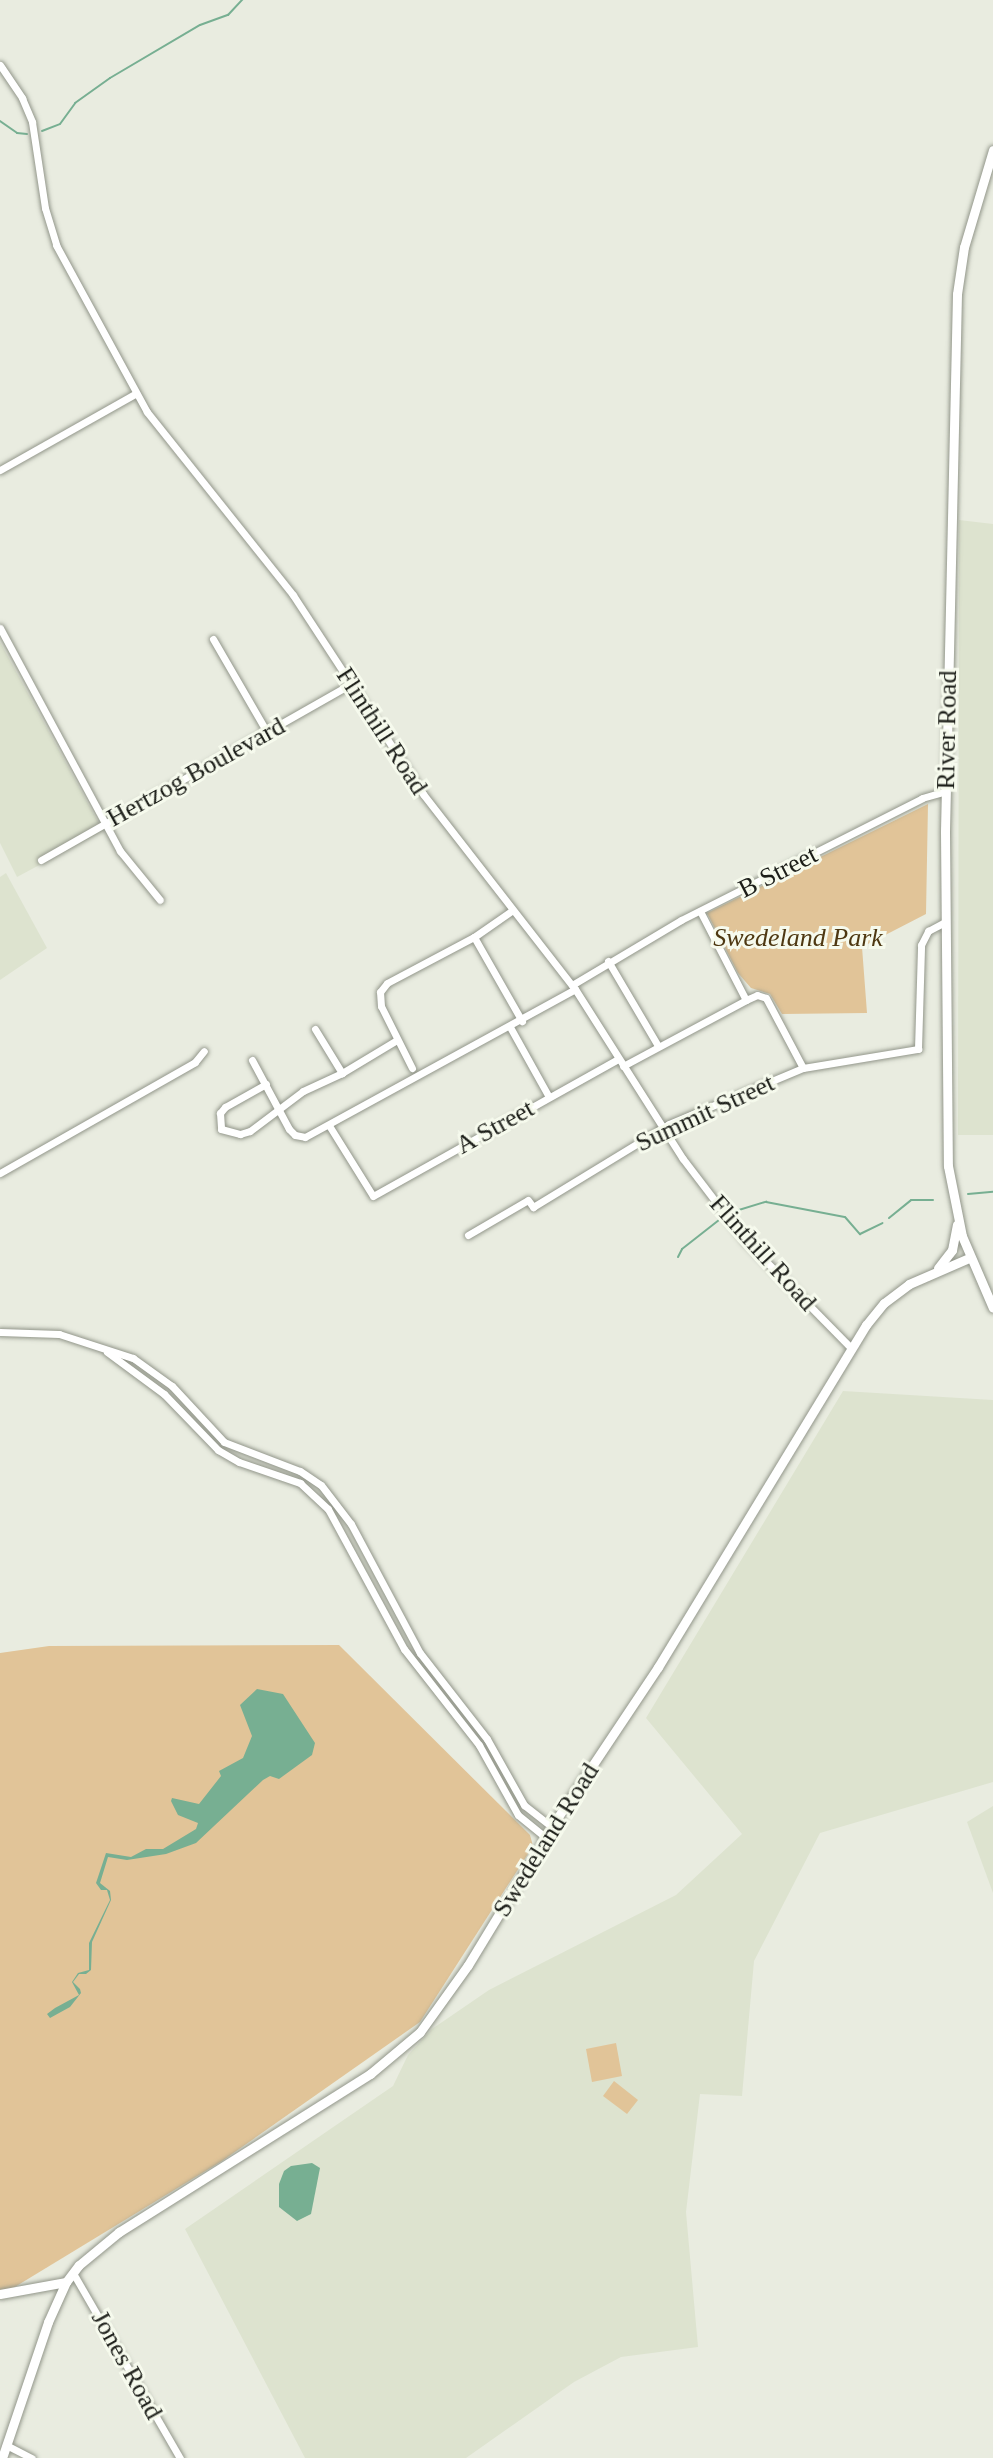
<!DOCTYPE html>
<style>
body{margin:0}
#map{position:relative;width:993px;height:2458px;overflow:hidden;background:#e9ece0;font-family:Georgia,serif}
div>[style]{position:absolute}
.built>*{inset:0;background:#dde3cf}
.green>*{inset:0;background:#e1c498}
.water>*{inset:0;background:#77af92}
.stream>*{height:2px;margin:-1px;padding:0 1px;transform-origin:1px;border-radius:1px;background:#77af92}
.roads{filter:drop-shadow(0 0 2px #92968a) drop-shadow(0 0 2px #92968a)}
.minor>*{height:7px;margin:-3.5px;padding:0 3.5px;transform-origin:3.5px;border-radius:3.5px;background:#fff}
.major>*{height:9px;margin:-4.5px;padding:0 4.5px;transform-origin:4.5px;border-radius:4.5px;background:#fff}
span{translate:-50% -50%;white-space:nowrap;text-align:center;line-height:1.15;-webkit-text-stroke:6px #f6faed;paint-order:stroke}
.street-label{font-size:26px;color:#1c1e19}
.park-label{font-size:26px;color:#4e3812;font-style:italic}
</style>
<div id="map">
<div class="built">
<div style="clip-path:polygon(959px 520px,993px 524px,993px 1135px,958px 1135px)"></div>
<div style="clip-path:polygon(0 642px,103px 831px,17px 877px,0 843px)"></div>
<div style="clip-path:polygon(6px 873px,47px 948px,0 980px,0 877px)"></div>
<div style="clip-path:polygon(843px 1391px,993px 1400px,993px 1782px,820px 1833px,754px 1961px,742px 2096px,700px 2094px,686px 2212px,698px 2347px,621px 2357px,574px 2382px,466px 2458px,305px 2458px,185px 2229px,393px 2086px,408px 2055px,432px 2029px,489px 1990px,676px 1895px,742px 1834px,646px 1718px)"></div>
<div style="clip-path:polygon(993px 1806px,993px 1893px,967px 1822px)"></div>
</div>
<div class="green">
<div style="clip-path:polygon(928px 804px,926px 914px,862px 947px,867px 1013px,782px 1014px,770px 994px,751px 988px,738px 973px,707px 913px)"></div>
<div style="clip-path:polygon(339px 1645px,530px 1835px,533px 1846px,420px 2022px,222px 2161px,0 2296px,0 1653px,49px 1646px)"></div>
<div style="clip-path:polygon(616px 2043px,622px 2076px,592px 2082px,586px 2049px)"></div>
<div style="clip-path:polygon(614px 2081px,638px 2100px,627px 2114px,603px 2096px)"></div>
</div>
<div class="water">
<div style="clip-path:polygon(257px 1689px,283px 1694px,315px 1743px,312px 1755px,279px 1779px,270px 1776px,263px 1780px,196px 1843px,166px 1854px,127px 1860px,108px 1857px,100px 1883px,110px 1891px,111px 1900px,92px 1942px,91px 1970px,86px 1974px,79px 1974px,73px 1982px,80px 1989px,81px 1993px,70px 2007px,50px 2018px,47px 2014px,55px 2008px,79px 1995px,72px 1982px,78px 1973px,89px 1970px,89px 1943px,110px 1900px,107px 1890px,101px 1890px,96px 1883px,106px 1853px,131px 1857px,146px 1849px,163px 1849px,196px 1829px,198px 1823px,178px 1815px,171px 1801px,172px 1798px,199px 1804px,221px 1776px,219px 1771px,243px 1758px,252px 1736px,240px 1705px)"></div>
<div style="clip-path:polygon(312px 2163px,320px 2168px,311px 2214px,297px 2221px,279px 2207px,279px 2184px,284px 2171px,291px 2166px)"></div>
</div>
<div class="stream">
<div style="left:0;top:121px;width:21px;rotate:35deg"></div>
<div style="left:17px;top:133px;width:10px;rotate:6deg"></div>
<div style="left:42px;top:131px;width:19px;rotate:-21deg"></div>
<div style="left:60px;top:124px;width:26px;rotate:-54deg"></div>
<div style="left:75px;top:103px;width:43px;rotate:-35.5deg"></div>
<div style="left:110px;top:78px;width:104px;rotate:-30.5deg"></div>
<div style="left:200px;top:25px;width:30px;rotate:-20deg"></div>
<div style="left:228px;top:15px;width:21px;rotate:-47deg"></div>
<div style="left:968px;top:1194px;width:25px;rotate:-5deg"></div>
<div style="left:729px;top:1213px;width:39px;rotate:-17deg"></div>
<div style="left:766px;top:1202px;width:80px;rotate:10.8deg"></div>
<div style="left:845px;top:1217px;width:23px;rotate:49deg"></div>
<div style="left:860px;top:1234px;width:25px;rotate:-26deg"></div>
<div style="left:889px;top:1218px;width:28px;rotate:-39deg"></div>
<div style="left:911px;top:1200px;width:22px"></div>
<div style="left:678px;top:1257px;width:9px;rotate:-63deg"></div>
<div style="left:682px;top:1249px;width:47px;rotate:-38.1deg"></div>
</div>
<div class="roads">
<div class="minor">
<div style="left:0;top:65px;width:40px;rotate:56deg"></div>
<div style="left:22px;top:98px;width:26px;rotate:67deg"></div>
<div style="left:32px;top:122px;width:87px;rotate:81.4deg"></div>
<div style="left:45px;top:208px;width:39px;rotate:73deg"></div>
<div style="left:56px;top:245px;width:190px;rotate:61.4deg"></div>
<div style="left:147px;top:412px;width:234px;rotate:51.4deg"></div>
<div style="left:293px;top:595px;width:238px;rotate:56.8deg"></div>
<div style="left:423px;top:794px;width:247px;rotate:52.1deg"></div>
<div style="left:575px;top:989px;width:201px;rotate:57.6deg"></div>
<div style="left:683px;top:1159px;width:102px;rotate:52.6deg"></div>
<div style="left:745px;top:1240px;width:151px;rotate:45.5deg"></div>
<div style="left:0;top:470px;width:155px;rotate:-29.4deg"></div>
<div style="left:0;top:628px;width:253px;rotate:61.7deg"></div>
<div style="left:120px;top:851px;width:63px;rotate:50.8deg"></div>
<div style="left:213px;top:639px;width:108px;rotate:59.9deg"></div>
<div style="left:41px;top:860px;width:356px;rotate:-29.6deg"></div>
<div style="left:700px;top:911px;width:100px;rotate:62.7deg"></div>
<div style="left:746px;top:1000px;width:12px;rotate:-24deg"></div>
<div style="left:757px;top:995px;width:9px;rotate:18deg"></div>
<div style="left:766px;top:998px;width:79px;rotate:62.1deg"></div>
<div style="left:474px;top:937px;width:97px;rotate:60.3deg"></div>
<div style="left:608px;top:961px;width:99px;rotate:59.5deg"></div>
<div style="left:572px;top:985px;width:127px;rotate:-30.8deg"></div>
<div style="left:681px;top:920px;width:270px;rotate:-26.8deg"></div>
<div style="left:922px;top:798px;width:25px;rotate:-16deg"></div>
<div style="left:510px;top:1027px;width:80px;rotate:60.9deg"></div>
<div style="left:315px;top:1029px;width:52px;rotate:58.5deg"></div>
<div style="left:252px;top:1060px;width:78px;rotate:61.8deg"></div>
<div style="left:289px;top:1129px;width:8px;rotate:45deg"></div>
<div style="left:295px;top:1135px;width:10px;rotate:11deg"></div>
<div style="left:305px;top:1137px;width:308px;rotate:-28.7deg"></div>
<div style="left:623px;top:1066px;width:140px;rotate:-28.2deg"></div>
<div style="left:412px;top:1068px;width:69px;rotate:-116.6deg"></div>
<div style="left:381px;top:1006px;width:14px;rotate:-94deg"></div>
<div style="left:380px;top:992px;width:11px;rotate:-52deg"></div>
<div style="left:387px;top:983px;width:98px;rotate:-27.9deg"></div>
<div style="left:474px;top:937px;width:47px;rotate:-34.7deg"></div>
<div style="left:266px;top:1084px;width:47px;rotate:150.7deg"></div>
<div style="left:225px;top:1107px;width:8px;rotate:130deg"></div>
<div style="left:220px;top:1113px;width:16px;rotate:86deg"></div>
<div style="left:221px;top:1129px;width:20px;rotate:15deg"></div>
<div style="left:240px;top:1134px;width:10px;rotate:-17deg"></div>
<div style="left:250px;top:1131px;width:66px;rotate:-37deg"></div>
<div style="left:303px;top:1091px;width:43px;rotate:-24.8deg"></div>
<div style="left:342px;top:1073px;width:64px;rotate:-31deg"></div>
<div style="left:330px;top:1127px;width:81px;rotate:58.1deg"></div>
<div style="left:373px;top:1196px;width:281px;rotate:-29.2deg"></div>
<div style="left:0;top:1173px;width:224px;rotate:-29.6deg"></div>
<div style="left:195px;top:1062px;width:14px;rotate:-51deg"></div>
<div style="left:468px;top:1235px;width:69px;rotate:-30.3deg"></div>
<div style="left:528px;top:1200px;width:9px;rotate:54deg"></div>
<div style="left:533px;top:1207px;width:159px;rotate:-31.4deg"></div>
<div style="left:669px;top:1124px;width:145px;rotate:-22.7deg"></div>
<div style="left:803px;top:1068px;width:117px;rotate:-9.4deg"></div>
<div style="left:918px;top:1049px;width:104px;rotate:-88.3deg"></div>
<div style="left:921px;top:945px;width:16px;rotate:-63deg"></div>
<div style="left:928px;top:931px;width:19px;rotate:-28deg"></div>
<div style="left:0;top:1332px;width:59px;rotate:1.9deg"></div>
<div style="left:59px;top:1334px;width:78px;rotate:18deg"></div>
<div style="left:133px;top:1358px;width:48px;rotate:35.7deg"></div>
<div style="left:172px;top:1386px;width:76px;rotate:47.1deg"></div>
<div style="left:224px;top:1442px;width:81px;rotate:20.9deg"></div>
<div style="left:300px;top:1471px;width:25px;rotate:34deg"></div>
<div style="left:321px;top:1485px;width:49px;rotate:52.4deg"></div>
<div style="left:351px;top:1524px;width:146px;rotate:61.9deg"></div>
<div style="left:420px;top:1653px;width:109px;rotate:52.1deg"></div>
<div style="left:487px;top:1739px;width:76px;rotate:60.7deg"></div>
<div style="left:524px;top:1805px;width:36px;rotate:38deg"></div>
<div style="left:107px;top:1352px;width:71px;rotate:36.4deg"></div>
<div style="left:164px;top:1394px;width:78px;rotate:46deg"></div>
<div style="left:218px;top:1450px;width:24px;rotate:30deg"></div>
<div style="left:239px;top:1462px;width:65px;rotate:19deg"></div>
<div style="left:300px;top:1483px;width:38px;rotate:43deg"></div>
<div style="left:328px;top:1509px;width:159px;rotate:61.5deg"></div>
<div style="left:404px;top:1649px;width:122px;rotate:52deg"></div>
<div style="left:479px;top:1745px;width:80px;rotate:60.9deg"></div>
<div style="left:518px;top:1815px;width:36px;rotate:39deg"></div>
<div style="left:73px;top:2273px;width:214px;rotate:60deg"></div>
<div style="left:6px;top:2445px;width:29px;rotate:27deg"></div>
</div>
<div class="major">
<div style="left:993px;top:150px;width:101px;rotate:106.6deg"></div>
<div style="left:964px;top:247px;width:48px;rotate:98.5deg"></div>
<div style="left:957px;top:294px;width:538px;rotate:91.28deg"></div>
<div style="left:945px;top:832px;width:334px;rotate:89.5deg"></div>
<div style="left:948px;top:1166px;width:71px;rotate:78.7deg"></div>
<div style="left:962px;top:1236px;width:78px;rotate:66.7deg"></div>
<div style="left:938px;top:1268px;width:23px;rotate:-52deg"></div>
<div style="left:952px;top:1250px;width:26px;rotate:-79deg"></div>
<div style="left:0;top:2294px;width:67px;rotate:-10.3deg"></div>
<div style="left:2px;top:2458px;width:144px;rotate:-71.3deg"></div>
<div style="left:48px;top:2322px;width:44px;rotate:-65.8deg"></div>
<div style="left:66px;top:2282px;width:21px;rotate:-53deg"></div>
<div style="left:79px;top:2265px;width:52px;rotate:-39.5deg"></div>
<div style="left:119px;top:2232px;width:297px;rotate:-32.2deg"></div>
<div style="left:370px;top:2074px;width:65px;rotate:-40deg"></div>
<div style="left:420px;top:2032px;width:82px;rotate:-54.4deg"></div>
<div style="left:468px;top:1965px;width:173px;rotate:-58.7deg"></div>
<div style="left:558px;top:1817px;width:180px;rotate:-56.3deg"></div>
<div style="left:658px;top:1667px;width:400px;rotate:-58.7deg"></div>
<div style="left:866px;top:1325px;width:28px;rotate:-51deg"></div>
<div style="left:884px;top:1303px;width:31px;rotate:-37deg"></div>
<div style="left:909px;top:1284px;width:65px;rotate:-23.4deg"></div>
</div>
</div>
<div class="street-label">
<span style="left:947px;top:730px;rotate:-89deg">River Road</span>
<span style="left:382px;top:731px;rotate:57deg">Flinthill Road</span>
<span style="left:196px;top:772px;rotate:-29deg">Hertzog Boulevard</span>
<span style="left:778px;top:872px;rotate:-27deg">B Street</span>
<span style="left:705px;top:1113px;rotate:-25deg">Summit Street</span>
<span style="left:495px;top:1127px;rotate:-29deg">A Street</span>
<span style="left:763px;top:1253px;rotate:48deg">Flinthill Road</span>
<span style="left:546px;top:1840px;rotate:-58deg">Swedeland Road</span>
<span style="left:127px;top:2365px;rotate:61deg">Jones Road</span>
</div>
<div class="park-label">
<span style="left:798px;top:938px">Swedeland Park</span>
</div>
</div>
